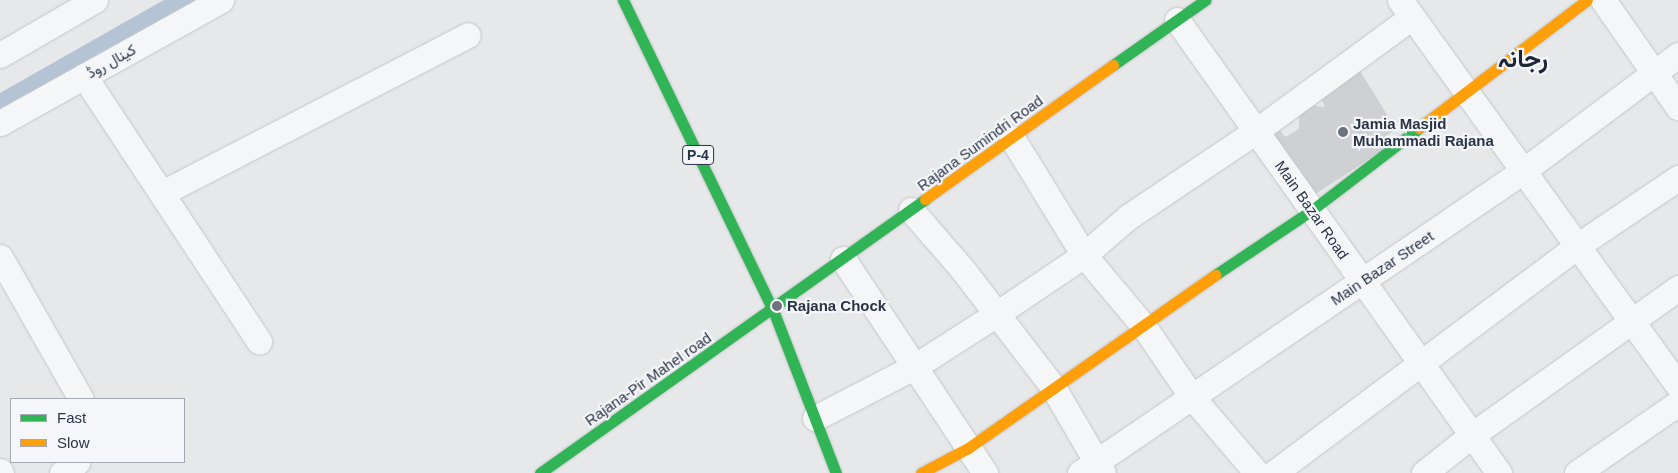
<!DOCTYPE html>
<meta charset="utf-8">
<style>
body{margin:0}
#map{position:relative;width:1678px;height:473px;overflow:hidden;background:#e6e8ea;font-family:Arial,Vazirmatn,sans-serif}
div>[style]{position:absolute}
.canal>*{height:26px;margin:-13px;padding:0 13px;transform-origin:13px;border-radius:13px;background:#b4c4d5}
.building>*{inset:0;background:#ced0d3}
.roads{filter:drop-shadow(0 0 1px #c4c6c8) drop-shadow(0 0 1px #c4c6c8)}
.street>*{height:25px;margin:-12.5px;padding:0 12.5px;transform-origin:12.5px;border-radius:12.5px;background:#f5f6f7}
.fast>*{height:11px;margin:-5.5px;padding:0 5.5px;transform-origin:5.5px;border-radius:5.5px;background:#30b455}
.slow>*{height:11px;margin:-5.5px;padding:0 5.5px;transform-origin:5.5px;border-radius:5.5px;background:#ff9f0a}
.dots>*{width:14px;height:14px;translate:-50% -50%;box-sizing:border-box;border:2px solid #f4f6f9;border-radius:50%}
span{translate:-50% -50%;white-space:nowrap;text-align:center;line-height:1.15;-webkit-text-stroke:4.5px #f4f6f9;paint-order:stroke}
.shield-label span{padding:1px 4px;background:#f4f6f9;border:1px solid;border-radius:4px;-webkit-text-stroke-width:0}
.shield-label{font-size:14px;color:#2b3445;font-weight:700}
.street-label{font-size:15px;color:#2b3445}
.poi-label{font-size:15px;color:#2b3445;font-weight:700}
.left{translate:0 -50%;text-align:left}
.town-label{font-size:25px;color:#1d2536;font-weight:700}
.legend{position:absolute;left:10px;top:398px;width:175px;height:65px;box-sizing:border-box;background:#f4f6f9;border:1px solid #a4a8b1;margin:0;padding:6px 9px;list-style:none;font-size:15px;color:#2b3445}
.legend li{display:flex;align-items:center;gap:10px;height:25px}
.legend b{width:25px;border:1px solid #a4a8b1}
</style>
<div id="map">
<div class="canal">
<div style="left:0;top:108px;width:219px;rotate:-29.6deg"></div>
</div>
<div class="building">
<div style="clip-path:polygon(1357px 66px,1396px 129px,1386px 136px,1389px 146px,1308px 199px,1263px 134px,1276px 125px,1285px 137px,1299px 129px,1299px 104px,1325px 107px,1321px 97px)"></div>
</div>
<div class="roads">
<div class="street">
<div style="left:1400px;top:0;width:476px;rotate:54.2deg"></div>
<div style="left:1603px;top:0;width:131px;rotate:55deg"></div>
<div style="left:1177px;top:20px;width:556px;rotate:54.59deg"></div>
<div style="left:0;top:55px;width:110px;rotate:-30.1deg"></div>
<div style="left:84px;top:76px;width:318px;rotate:56.6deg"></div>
<div style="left:0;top:123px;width:253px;rotate:-29.1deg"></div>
<div style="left:1012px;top:138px;width:137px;rotate:58.4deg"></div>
<div style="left:1084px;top:255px;width:90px;rotate:50deg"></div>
<div style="left:1142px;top:324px;width:88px;rotate:55.6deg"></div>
<div style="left:1192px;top:397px;width:100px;rotate:49.5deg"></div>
<div style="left:162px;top:193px;width:344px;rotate:-27.3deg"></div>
<div style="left:911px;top:210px;width:79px;rotate:49.1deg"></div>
<div style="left:963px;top:270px;width:148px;rotate:52.4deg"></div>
<div style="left:1053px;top:387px;width:99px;rotate:59.8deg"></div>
<div style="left:0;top:257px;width:163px;rotate:60.3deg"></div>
<div style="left:843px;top:259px;width:257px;rotate:56.4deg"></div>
<div style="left:815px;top:418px;width:111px;rotate:-27.3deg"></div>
<div style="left:914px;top:367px;width:100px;rotate:-32.7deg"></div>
<div style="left:998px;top:313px;width:104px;rotate:-34deg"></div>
<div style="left:1084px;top:255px;width:58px;rotate:-40.8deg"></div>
<div style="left:1128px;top:217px;width:154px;rotate:-33.9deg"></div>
<div style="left:1256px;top:131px;width:193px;rotate:-36.2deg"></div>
<div style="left:0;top:471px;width:2px;rotate:63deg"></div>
<div style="left:62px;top:473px;width:19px;rotate:-36deg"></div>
<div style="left:1080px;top:473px;width:536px;rotate:-34.28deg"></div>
<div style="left:1523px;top:171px;width:194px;rotate:-36.8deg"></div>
<div style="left:1274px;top:473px;width:379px;rotate:-36.8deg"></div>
<div style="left:1577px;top:246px;width:122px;rotate:-34deg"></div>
<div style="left:1424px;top:473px;width:61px;rotate:-38.4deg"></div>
<div style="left:1472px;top:435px;width:253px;rotate:-35.5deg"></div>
<div style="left:1577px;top:473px;width:123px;rotate:-34.7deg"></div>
</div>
<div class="fast">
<div style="left:623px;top:0;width:344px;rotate:64.2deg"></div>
<div style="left:773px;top:310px;width:175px;rotate:68.9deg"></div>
<div style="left:1113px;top:65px;width:113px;rotate:-35.2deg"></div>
<div style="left:1215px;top:275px;width:117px;rotate:-33.8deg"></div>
<div style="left:1312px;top:210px;width:135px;rotate:-37.5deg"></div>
<div style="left:540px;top:473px;width:473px;rotate:-35.4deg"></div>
</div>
<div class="slow">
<div style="left:1419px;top:128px;width:211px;rotate:-37.3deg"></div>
<div style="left:925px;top:199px;width:231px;rotate:-35.5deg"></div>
<div style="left:921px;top:473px;width:53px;rotate:-28deg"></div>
<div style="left:968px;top:448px;width:302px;rotate:-35deg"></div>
</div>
</div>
<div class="dots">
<div style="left:1343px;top:132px;background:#6c737f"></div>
<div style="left:777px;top:306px;background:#6c737f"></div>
</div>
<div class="shield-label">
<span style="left:698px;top:155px">P-4</span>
</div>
<div class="street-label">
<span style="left:111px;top:61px;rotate:-29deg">کینال روڈ</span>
<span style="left:980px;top:143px;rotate:-36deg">Rajana Sumindri Road</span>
<span style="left:1312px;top:210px;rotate:55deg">Main Bazar Road</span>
<span style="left:1382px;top:268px;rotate:-34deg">Main Bazar Street</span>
<span style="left:648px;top:379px;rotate:-35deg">Rajana-Pir Mahel road</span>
</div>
<div class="poi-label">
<span class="left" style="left:1353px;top:132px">Jamia Masjid<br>Muhammadi Rajana</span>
<span class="left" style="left:787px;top:306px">Rajana Chock</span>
</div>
<div class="town-label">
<span style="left:1523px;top:58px">رجانہ</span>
</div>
<ul class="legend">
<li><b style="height:6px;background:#30b455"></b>Fast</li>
<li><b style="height:6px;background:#ff9f0a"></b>Slow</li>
</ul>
</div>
